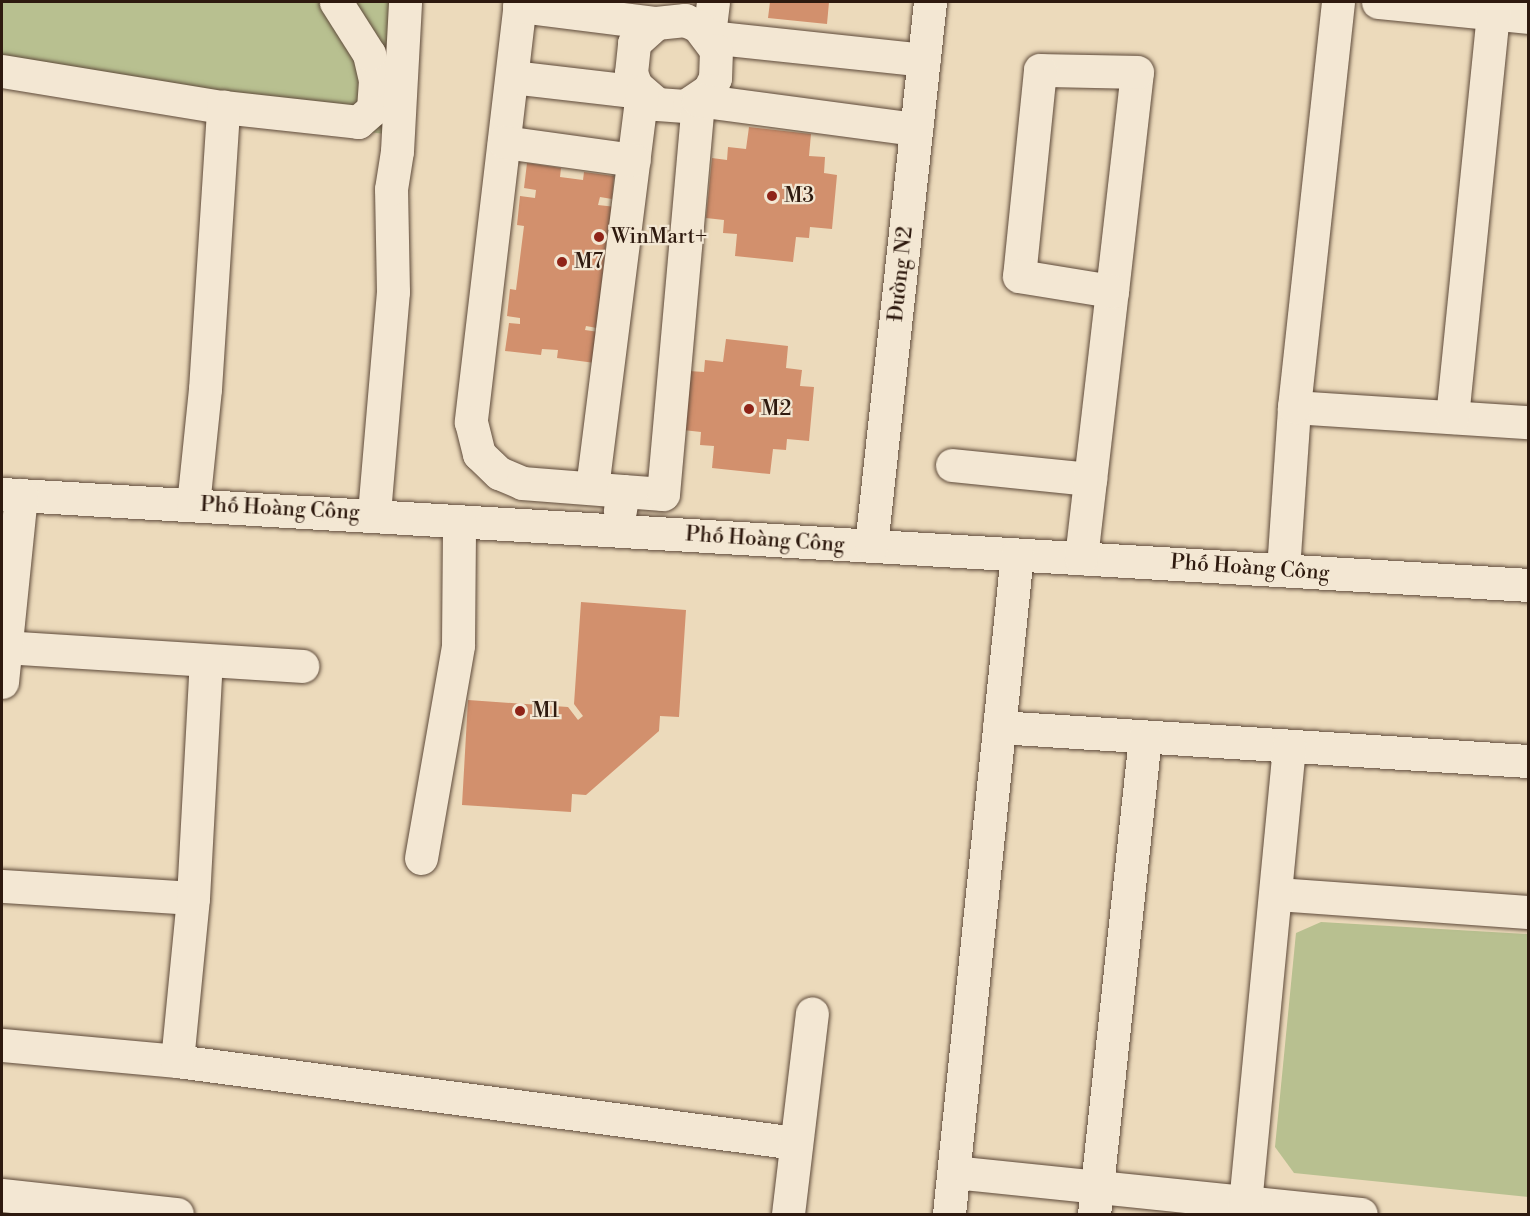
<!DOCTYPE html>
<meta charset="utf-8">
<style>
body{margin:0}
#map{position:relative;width:1530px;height:1216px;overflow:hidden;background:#ecdabb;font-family:"Libre Bodoni",serif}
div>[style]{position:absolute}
.green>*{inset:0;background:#b8c090}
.building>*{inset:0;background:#d2906d}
.roads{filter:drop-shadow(0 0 2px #5e4a3a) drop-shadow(0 0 2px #5e4a3a)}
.minor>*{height:33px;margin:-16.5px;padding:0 16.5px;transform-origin:16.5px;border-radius:16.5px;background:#f3e7d3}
.dots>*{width:16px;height:16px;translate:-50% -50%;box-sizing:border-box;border:3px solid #f3e7d3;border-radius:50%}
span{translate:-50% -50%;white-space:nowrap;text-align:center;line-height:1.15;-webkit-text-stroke:4.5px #f3e7d3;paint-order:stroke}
.poi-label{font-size:21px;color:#2e1a0f}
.left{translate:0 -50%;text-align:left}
.street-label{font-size:21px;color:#2e1a0f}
.frame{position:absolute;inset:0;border:3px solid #2e1a0f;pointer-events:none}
</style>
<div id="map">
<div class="green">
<div style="clip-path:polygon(2px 2px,395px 2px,385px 134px,2px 88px)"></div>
<div style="clip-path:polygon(1321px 922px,1528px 934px,1528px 1197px,1294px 1173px,1275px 1147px,1296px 933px)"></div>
</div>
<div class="building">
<div style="clip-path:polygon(770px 2px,829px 2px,827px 24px,768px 18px)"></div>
<div style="clip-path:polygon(749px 127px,811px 134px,809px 156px,825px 157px,824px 173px,837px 175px,832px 229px,810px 227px,809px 238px,796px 237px,793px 262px,735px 256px,737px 234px,723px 233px,724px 220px,706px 218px,712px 158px,727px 160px,728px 147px,746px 149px)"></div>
<div style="clip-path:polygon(527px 163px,561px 168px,560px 177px,583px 180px,584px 172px,614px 176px,612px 199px,600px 197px,598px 205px,616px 207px,612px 236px,607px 235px,600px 297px,602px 329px,586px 326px,585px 330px,599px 332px,595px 363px,557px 358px,558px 350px,542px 349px,541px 355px,505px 351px,509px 323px,520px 324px,520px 318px,507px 316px,510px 289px,516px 290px,524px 226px,517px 225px,520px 196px,535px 198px,536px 190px,524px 188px)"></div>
<div style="clip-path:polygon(726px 339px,788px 346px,786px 368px,802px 370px,800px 386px,814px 387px,809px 441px,787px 439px,786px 450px,773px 449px,770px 474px,712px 468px,714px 446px,700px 445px,701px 432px,683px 430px,689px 371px,704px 372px,705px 360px,723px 362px)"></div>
<div style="clip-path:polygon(581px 602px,686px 610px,679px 717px,660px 716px,659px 731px,586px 795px,572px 794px,571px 812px,462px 805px,468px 700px,568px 707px,578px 720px,583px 716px,574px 704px)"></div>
</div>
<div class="roads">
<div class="minor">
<div style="left:520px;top:2px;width:423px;rotate:96.7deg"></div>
<div style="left:471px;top:422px;width:33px;rotate:76deg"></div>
<div style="left:479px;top:454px;width:28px;rotate:44deg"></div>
<div style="left:499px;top:473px;width:25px;rotate:23deg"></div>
<div style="left:522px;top:483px;width:101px;rotate:4.5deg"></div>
<div style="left:623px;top:491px;width:20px;rotate:99deg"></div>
<div style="left:713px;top:2px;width:35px;rotate:97deg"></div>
<div style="left:709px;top:37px;width:216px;rotate:6.1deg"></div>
<div style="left:1378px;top:2px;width:151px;rotate:5.7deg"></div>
<div style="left:519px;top:6px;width:138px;rotate:7.1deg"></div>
<div style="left:656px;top:23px;width:29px;rotate:-6deg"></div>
<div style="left:685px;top:20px;width:14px;rotate:25deg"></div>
<div style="left:698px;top:26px;width:30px;rotate:53deg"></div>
<div style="left:716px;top:50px;width:28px;rotate:92deg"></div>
<div style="left:715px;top:78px;width:13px;rotate:117deg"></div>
<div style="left:709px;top:90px;width:29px;rotate:146deg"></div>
<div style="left:685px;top:106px;width:28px;rotate:-176deg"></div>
<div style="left:657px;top:104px;width:28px;rotate:-139deg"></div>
<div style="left:636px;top:86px;width:14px;rotate:-111deg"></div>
<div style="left:631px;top:73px;width:30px;rotate:-84deg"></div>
<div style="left:634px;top:43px;width:30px;rotate:-42deg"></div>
<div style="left:2px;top:71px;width:224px;rotate:9.3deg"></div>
<div style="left:223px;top:107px;width:136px;rotate:6.3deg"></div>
<div style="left:358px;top:122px;width:20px;rotate:-41deg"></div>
<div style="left:373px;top:109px;width:29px;rotate:-86deg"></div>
<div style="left:375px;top:80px;width:27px;rotate:-103deg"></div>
<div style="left:369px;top:54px;width:62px;rotate:-122.4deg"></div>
<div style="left:512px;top:77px;width:131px;rotate:6.6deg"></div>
<div style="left:642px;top:92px;width:399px;rotate:97.2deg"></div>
<div style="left:504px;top:142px;width:131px;rotate:7.9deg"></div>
<div style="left:1294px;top:407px;width:234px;rotate:3.7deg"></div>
<div style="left:1452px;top:417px;width:417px;rotate:-84.2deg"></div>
<div style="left:952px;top:465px;width:139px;rotate:5.8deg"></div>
<div style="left:623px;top:491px;width:40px;rotate:4.3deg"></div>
<div style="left:663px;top:494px;width:396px;rotate:-84.9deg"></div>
<div style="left:698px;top:100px;width:220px;rotate:7.6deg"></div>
<div style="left:2px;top:494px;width:1529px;rotate:3.41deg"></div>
<div style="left:193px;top:505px;width:117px;rotate:-84.1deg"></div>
<div style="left:205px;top:389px;width:283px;rotate:-86.3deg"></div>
<div style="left:374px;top:513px;width:222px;rotate:-85.1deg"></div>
<div style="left:393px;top:292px;width:103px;rotate:-91.1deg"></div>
<div style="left:391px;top:189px;width:38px;rotate:-81deg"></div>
<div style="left:397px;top:151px;width:149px;rotate:-86.9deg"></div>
<div style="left:871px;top:546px;width:547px;rotate:-83.81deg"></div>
<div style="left:1081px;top:558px;width:269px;rotate:-83.4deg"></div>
<div style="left:1112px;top:291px;width:220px;rotate:-83.5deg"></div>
<div style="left:1137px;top:72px;width:97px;rotate:-178.8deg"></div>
<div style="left:1040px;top:70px;width:207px;rotate:95.8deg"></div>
<div style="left:1019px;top:276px;width:94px;rotate:9.2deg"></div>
<div style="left:1283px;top:570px;width:163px;rotate:-86.1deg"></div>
<div style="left:1294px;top:407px;width:407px;rotate:-83.8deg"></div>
<div style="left:2px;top:647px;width:301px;rotate:3.6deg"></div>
<div style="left:2px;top:682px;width:188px;rotate:-84.2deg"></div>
<div style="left:999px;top:727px;width:530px;rotate:3.68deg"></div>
<div style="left:421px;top:858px;width:216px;rotate:-80.1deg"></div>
<div style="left:458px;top:645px;width:124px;rotate:-89.5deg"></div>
<div style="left:2px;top:886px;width:191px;rotate:3.6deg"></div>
<div style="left:1276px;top:894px;width:253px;rotate:4.1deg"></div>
<div style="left:2px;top:1045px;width:176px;rotate:5.2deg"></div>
<div style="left:177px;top:1061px;width:624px;rotate:7.55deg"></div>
<div style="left:177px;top:1061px;width:164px;rotate:-84.4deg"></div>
<div style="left:193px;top:898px;width:238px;rotate:-86.9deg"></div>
<div style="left:954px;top:1172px;width:409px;rotate:5.9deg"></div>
<div style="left:2px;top:1195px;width:176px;rotate:6.2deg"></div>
<div style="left:788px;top:1214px;width:202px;rotate:-83.2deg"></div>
<div style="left:949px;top:1214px;width:663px;rotate:-84.12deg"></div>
<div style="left:1094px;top:1214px;width:480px;rotate:-83.9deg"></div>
<div style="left:1244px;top:1214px;width:470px;rotate:-84.5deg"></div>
</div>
</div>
<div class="dots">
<div style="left:772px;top:196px;background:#8f2418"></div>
<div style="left:599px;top:237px;background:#8f2418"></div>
<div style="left:562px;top:262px;background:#8f2418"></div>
<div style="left:749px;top:409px;background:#8f2418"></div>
<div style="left:520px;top:711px;background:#8f2418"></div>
</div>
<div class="poi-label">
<span class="left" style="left:784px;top:196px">M3</span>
<span class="left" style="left:611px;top:237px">WinMart+</span>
<span class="left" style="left:574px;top:262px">M7</span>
<span class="left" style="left:761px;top:409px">M2</span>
<span class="left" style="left:532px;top:711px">M1</span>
</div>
<div class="street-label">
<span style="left:901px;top:274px;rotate:-84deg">Đường N2</span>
<span style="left:280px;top:509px;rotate:3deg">Phố Hoàng Công</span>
<span style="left:765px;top:540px;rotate:4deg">Phố Hoàng Công</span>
<span style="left:1250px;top:568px;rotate:4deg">Phố Hoàng Công</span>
</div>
<div class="frame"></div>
</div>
